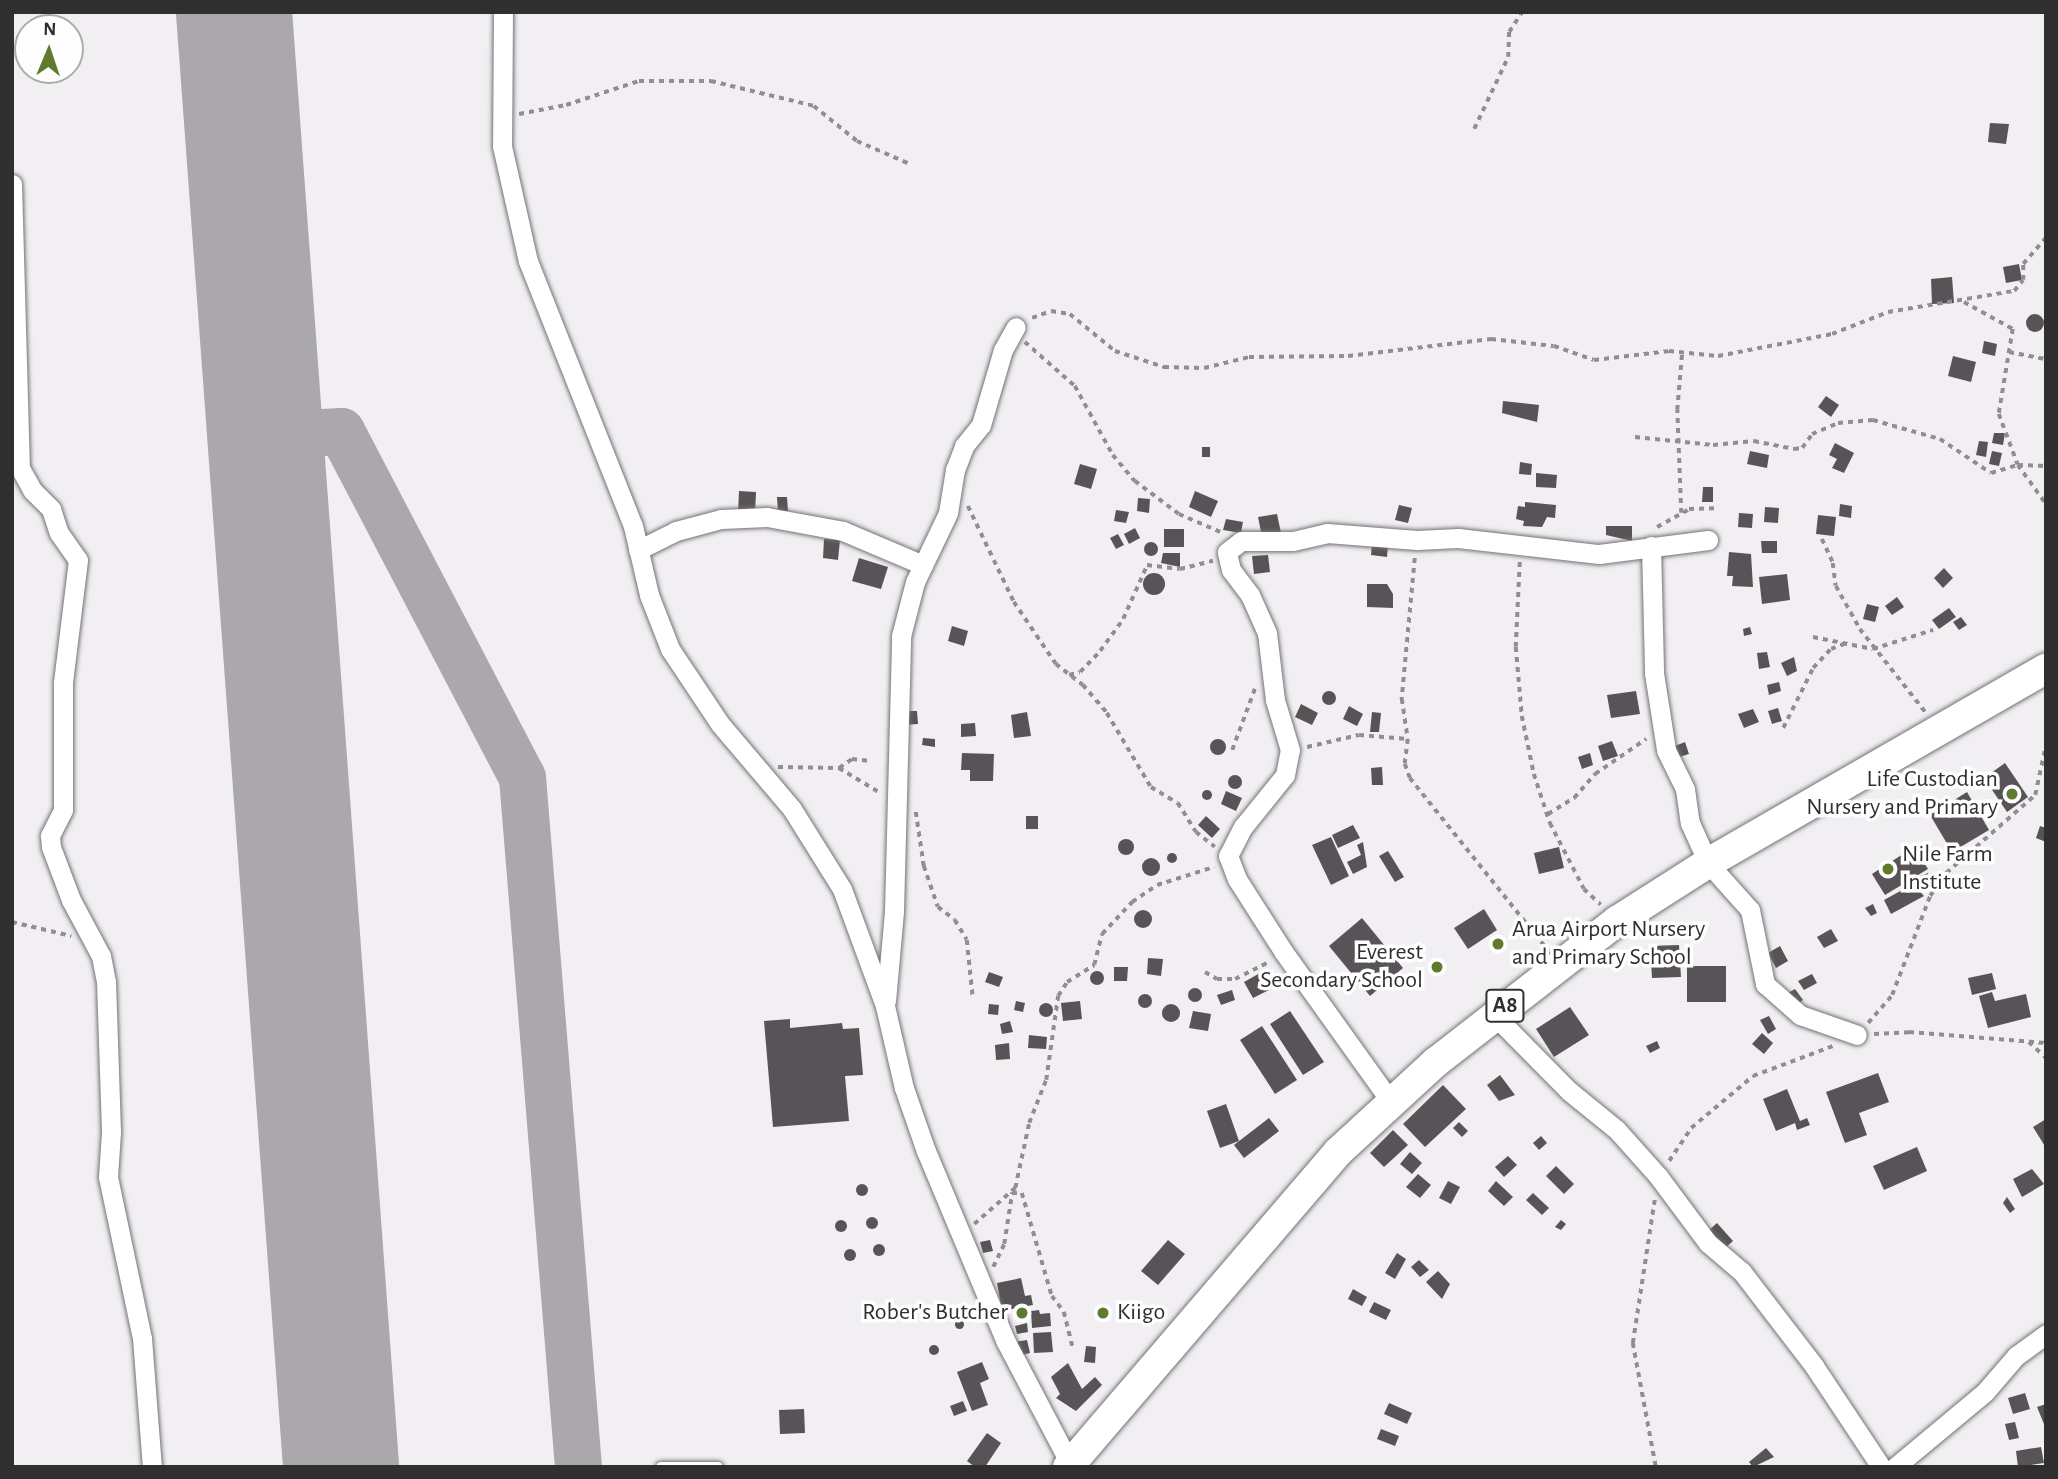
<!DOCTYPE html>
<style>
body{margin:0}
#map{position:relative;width:2058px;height:1479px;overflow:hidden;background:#f2eff3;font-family:"Alegreya Sans",sans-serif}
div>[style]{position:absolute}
.taxiway>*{height:47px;margin:-23.5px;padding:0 23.5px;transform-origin:23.5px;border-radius:23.5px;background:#aaa8ab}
.runway>*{height:116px;margin:-58px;padding:0 58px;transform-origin:58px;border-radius:58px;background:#aaa8ab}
.building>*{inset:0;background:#585356}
.round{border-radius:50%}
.path>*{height:3.5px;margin-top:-1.75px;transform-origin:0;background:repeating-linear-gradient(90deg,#908e90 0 5px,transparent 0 10px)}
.roads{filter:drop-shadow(0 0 2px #747276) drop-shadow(0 0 2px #747276)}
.service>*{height:10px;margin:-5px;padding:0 5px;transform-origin:5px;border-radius:5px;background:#fff}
.minor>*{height:19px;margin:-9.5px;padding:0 9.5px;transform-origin:9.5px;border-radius:9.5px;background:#fff}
.primary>*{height:30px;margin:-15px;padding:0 15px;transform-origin:15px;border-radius:15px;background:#fff}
.dots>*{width:19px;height:19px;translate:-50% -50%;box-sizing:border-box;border:4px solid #fefdff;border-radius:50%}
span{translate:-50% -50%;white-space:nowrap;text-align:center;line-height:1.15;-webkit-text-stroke:7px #fefdff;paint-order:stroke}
.shield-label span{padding:2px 5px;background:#fefdff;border:2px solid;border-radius:5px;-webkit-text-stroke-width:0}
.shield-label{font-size:23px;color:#302f30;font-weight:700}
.poi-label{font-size:24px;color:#302f30}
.right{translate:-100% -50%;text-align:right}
.left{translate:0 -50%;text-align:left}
.frame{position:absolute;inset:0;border:14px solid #302f30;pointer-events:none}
.north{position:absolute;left:14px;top:14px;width:70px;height:70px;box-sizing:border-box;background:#fefdff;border:2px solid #acabac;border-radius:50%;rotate:2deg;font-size:19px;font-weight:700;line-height:28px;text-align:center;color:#302f30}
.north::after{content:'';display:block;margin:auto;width:24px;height:32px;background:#5e7b30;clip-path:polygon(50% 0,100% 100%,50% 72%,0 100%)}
</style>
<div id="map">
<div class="taxiway">
<div style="left:265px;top:435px;width:76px;rotate:-3deg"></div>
<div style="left:341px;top:431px;width:390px;rotate:62.4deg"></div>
<div style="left:522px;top:777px;width:692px;rotate:85.36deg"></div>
</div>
<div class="runway">
<div style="left:234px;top:12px;width:1459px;rotate:85.79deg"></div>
</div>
<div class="building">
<div style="clip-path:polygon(1990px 123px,2009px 124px,2006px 144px,1988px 142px)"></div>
<div style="clip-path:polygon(2019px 264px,2022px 280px,2006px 283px,2003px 267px)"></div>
<div style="clip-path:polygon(1952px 277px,1954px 303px,1932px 304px,1931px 279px)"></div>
<div class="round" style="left:2026px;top:314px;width:18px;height:18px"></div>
<div style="clip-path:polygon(1984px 341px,1997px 344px,1995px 356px,1982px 353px)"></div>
<div style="clip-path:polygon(1953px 356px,1976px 362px,1971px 382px,1948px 376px)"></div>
<div style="clip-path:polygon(1826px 396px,1839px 405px,1831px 417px,1818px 407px)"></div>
<div style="clip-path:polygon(1503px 401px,1539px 405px,1537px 422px,1502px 413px)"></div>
<div style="clip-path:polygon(1994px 433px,2005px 433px,2003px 445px,1992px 443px)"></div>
<div style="clip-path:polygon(1979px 441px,1988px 442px,1986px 457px,1976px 455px)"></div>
<div style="clip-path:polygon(1835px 443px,1854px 453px,1844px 473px,1832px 468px,1837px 459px,1829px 455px)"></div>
<div style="clip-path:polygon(1202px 447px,1210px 447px,1210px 457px,1202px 457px)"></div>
<div style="clip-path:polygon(1750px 451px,1769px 455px,1767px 468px,1747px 464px)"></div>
<div style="clip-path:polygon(1992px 451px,2002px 453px,1999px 466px,1989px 464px)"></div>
<div style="clip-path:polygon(1520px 462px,1532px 464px,1531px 475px,1519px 474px)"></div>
<div style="clip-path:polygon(1080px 464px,1097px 469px,1091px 489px,1074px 484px)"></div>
<div style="clip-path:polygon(1536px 473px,1557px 475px,1556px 488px,1536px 487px)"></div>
<div style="clip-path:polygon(1703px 487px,1713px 487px,1713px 502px,1702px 502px)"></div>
<div style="clip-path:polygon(739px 491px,756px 492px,755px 514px,738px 513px)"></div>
<div style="clip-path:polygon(1195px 491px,1218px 501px,1211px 517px,1189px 507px)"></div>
<div style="clip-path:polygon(777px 497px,787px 497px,788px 511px,778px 512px)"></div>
<div style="clip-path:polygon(1138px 498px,1150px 499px,1149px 513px,1137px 511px)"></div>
<div style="clip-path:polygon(1525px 502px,1556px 505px,1555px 518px,1547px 517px,1542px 527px,1523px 526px,1524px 521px,1516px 519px,1518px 506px,1525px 507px)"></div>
<div style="clip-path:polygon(1840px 504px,1852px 506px,1851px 518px,1839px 516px)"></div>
<div style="clip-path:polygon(1399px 505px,1412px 508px,1408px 523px,1395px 520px)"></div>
<div style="clip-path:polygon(1765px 507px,1779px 508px,1778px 523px,1764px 522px)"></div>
<div style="clip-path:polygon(1116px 510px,1129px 512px,1126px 523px,1114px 521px)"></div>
<div style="clip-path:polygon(1739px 513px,1753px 514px,1752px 528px,1738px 527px)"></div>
<div style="clip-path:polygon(1277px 514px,1281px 533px,1262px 537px,1258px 517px)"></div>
<div style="clip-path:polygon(1818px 515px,1836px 517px,1834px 536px,1816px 534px)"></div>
<div style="clip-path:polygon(1226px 519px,1243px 522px,1241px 533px,1223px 530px)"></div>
<div style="clip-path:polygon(1606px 526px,1632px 526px,1632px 541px,1606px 535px)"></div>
<div style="clip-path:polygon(1135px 528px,1140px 538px,1129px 544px,1124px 534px)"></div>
<div style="clip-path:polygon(1164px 529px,1184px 529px,1184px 547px,1164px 547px)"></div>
<div style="clip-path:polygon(1118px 534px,1124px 545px,1116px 549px,1110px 538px)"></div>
<div style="clip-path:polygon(824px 539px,840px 540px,838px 560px,823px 558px)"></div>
<div style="clip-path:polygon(1761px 541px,1777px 541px,1777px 553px,1762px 553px)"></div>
<div class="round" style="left:1144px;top:542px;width:14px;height:14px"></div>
<div style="clip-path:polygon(1372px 543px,1388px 545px,1387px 557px,1371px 555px)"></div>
<div style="clip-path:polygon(1729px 552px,1751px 554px,1753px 587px,1732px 586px,1733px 576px,1727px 576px)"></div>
<div style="clip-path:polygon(1163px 553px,1180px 553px,1180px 567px,1161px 563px)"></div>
<div style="clip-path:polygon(1268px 555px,1270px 572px,1254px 574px,1252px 556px)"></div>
<div style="clip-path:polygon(859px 558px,888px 567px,881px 589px,852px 581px)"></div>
<div style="clip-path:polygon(1944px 568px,1953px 578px,1943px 588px,1934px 578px)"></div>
<div class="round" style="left:1143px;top:573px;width:22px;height:22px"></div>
<div style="clip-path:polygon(1787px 574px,1790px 600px,1762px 604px,1759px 577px)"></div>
<div style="clip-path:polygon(1367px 584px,1387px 584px,1393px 594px,1393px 608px,1367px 607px)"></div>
<div style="clip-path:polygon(1897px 597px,1904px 607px,1892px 615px,1885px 606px)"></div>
<div style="clip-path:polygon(1867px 604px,1879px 607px,1875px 622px,1863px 619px)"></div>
<div style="clip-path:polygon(1949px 608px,1956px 617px,1939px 629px,1932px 620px)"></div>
<div style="clip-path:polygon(1961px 617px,1967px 625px,1959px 630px,1953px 622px)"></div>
<div style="clip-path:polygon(952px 626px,968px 631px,964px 646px,948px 641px)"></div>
<div style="clip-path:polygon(1750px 627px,1752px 634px,1744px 636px,1743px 629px)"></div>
<div style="clip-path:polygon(1767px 652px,1770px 667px,1759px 669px,1757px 653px)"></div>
<div style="clip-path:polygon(1794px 657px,1797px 671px,1787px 676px,1781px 663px)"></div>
<div style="clip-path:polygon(1779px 682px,1781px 691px,1769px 695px,1767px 685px)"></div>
<div style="clip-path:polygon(1636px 691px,1640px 714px,1611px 718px,1607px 695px)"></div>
<div class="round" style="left:1322px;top:691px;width:14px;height:14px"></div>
<div style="clip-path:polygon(1301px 704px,1318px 713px,1312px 725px,1295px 717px)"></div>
<div style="clip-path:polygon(1349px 706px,1363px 714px,1357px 726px,1343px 719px)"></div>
<div style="clip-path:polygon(1778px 708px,1782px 721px,1772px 724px,1768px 711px)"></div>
<div style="clip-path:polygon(1753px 709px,1759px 722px,1744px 728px,1738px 714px)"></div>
<div style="clip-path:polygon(902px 711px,917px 711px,918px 724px,902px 725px)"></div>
<div style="clip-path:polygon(1027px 712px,1031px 736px,1014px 738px,1011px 715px)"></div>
<div style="clip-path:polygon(1372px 712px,1381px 713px,1379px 732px,1370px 732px)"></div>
<div style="clip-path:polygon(975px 723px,976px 736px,961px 737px,961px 724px)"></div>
<div style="clip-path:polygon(923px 738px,935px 739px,935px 747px,922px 745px)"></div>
<div class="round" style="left:1210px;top:739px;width:16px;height:16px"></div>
<div style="clip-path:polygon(1612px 741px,1618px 756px,1603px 761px,1598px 746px)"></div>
<div style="clip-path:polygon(1685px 742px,1689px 754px,1679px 757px,1675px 746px)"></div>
<div style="clip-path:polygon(962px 753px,994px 754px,993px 781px,970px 781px,970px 770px,961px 770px)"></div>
<div style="clip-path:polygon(1590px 753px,1593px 765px,1582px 769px,1578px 757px)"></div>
<div style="clip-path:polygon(2005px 763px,2028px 797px,2007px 812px,1984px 778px)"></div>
<div style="clip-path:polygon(1382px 767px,1383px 785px,1372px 785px,1371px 768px)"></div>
<div class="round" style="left:1228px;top:775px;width:14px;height:14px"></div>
<div class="round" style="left:1202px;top:790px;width:10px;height:10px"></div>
<div style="clip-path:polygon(1226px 791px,1242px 798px,1236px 811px,1221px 804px)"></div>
<div style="clip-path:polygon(1967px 792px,1989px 830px,1952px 852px,1930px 815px)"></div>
<div style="clip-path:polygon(1026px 816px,1038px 816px,1038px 829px,1026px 829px)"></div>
<div style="clip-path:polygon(1206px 816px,1220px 829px,1212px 838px,1198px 825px)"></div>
<div style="clip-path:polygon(1353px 825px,1360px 838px,1338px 848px,1332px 835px)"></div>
<div style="clip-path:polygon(2040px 826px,2046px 828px,2046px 842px,2036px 838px)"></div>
<div style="clip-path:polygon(1331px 837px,1349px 876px,1331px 885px,1312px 845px)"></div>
<div class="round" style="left:1118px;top:839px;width:16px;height:16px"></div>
<div style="clip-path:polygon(1363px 842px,1367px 867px,1353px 874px,1347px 862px,1361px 855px,1357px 845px)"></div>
<div style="clip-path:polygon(1559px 847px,1564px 868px,1539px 874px,1534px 853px)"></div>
<div style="clip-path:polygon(1914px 847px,1928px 869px,1885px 895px,1872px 874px)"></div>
<div style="clip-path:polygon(1388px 851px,1404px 877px,1395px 882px,1379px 856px)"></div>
<div class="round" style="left:1167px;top:853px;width:10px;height:10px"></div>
<div class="round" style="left:1142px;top:858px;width:18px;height:18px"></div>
<div style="clip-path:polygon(1928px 873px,1932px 883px,1920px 889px,1915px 878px)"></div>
<div style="clip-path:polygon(1913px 884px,1924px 896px,1891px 914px,1884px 900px)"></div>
<div style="clip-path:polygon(1873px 904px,1877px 913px,1871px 916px,1865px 908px)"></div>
<div style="clip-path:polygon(1484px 909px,1497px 930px,1468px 949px,1454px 928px)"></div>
<div class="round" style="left:1134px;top:910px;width:18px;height:18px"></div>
<div style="clip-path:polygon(1362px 918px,1403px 968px,1370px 996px,1329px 946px)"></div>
<div style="clip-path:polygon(1831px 929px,1838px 941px,1824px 948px,1817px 937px)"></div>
<div style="clip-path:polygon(1679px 945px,1681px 977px,1652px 978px,1650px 946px)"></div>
<div style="clip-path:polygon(1780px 946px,1788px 961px,1776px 968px,1768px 953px)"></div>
<div style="clip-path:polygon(1148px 958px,1163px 959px,1161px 976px,1147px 974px)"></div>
<div style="clip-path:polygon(1687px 966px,1726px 966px,1726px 1002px,1687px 1002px)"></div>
<div style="clip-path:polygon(1114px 967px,1128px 967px,1127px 981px,1114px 981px)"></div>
<div class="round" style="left:1090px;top:971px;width:14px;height:14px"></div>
<div style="clip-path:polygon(989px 972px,1003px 977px,999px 987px,985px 982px)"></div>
<div style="clip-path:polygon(1260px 973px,1269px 990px,1253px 998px,1244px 982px)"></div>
<div style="clip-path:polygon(1992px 973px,1996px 989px,1972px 995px,1968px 978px)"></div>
<div style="clip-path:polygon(1812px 974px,1817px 983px,1804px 990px,1798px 981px)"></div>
<div class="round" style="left:1188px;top:988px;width:14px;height:14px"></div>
<div style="clip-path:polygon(1795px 989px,1803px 1000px,1796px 1005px,1788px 993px)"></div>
<div style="clip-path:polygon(1232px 990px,1235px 1000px,1221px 1005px,1217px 995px)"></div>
<div style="clip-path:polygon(1992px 992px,1995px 1001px,2026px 994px,2031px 1017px,1988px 1028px,1979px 996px)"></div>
<div class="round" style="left:1138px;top:994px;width:14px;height:14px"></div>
<div style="clip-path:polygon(1016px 1001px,1025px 1003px,1023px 1012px,1014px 1010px)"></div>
<div style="clip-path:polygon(1080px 1001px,1082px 1019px,1063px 1021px,1061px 1003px)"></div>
<div class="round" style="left:1039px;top:1003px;width:14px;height:14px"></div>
<div class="round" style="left:1162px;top:1004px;width:18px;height:18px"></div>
<div style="clip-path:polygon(989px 1004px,999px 1005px,998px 1015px,988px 1014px)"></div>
<div style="clip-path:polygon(1570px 1007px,1589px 1035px,1554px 1057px,1536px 1029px)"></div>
<div style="clip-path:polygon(1193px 1011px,1211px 1014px,1208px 1031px,1189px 1028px)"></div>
<div style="clip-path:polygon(1290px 1011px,1324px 1062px,1303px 1075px,1270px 1024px)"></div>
<div style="clip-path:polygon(1769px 1016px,1776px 1029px,1768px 1034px,1760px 1020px)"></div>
<div style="clip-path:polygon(790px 1019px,790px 1028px,842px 1023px,843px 1029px,859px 1028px,863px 1075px,845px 1076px,849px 1121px,773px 1127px,764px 1021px)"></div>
<div style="clip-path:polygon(1010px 1021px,1013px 1032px,1002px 1034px,1000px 1024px)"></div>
<div style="clip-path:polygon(1262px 1026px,1297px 1080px,1275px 1094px,1240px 1040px)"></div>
<div style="clip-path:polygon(1762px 1033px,1773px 1043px,1764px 1054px,1752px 1044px)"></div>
<div style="clip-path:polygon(1029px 1035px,1047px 1037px,1046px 1049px,1028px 1048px)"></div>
<div style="clip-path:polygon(1657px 1041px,1660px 1048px,1650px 1053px,1646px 1046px)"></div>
<div style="clip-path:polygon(1009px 1043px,1010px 1059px,996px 1060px,995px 1045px)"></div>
<div style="clip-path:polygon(1878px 1073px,1889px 1102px,1859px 1113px,1867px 1135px,1845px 1143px,1826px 1092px)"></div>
<div style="clip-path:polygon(1500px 1075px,1515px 1095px,1499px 1101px,1487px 1085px)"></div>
<div style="clip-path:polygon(1443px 1085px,1466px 1109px,1425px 1147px,1403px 1124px)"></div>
<div style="clip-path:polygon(1787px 1089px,1800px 1121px,1807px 1118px,1810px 1125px,1797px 1130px,1795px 1123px,1776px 1131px,1763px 1099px)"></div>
<div style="clip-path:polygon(1226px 1104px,1239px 1141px,1220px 1148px,1207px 1111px)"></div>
<div style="clip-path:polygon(1269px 1118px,1279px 1131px,1244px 1158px,1234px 1145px)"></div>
<div style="clip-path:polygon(2046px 1119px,2046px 1148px,2033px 1127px)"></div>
<div style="clip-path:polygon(1459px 1122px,1468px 1131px,1462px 1137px,1453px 1128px)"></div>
<div style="clip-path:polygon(1393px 1130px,1408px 1145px,1384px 1167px,1370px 1153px)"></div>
<div style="clip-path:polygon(1541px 1136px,1547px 1143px,1539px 1150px,1533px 1143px)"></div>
<div style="clip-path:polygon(1917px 1147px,1927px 1171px,1884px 1190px,1873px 1166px)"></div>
<div style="clip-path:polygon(1410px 1152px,1422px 1163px,1412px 1174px,1400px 1164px)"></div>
<div style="clip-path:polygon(1508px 1156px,1517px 1165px,1504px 1177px,1495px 1167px)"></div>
<div style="clip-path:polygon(1556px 1166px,1574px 1184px,1564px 1194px,1546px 1176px)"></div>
<div style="clip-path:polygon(2032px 1169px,2044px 1184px,2022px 1197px,2013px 1179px)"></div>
<div style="clip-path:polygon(1418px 1174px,1431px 1185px,1420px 1198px,1406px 1187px)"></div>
<div style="clip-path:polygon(1448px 1181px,1460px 1187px,1451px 1204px,1439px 1198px)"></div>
<div style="clip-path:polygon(1496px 1181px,1513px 1197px,1504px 1206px,1488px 1191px)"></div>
<div class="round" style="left:856px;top:1184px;width:12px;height:12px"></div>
<div style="clip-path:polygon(1533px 1193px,1549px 1208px,1542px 1215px,1526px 1200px)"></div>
<div style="clip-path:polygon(2007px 1197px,2015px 1209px,2010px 1213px,2003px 1203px)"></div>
<div class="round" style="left:866px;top:1217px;width:12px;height:12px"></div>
<div class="round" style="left:835px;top:1220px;width:12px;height:12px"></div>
<div style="clip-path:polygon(1561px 1220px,1566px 1224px,1561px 1230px,1555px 1227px)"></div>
<div style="clip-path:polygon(1717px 1223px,1733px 1241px,1724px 1249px,1708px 1231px)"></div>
<div style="clip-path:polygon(990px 1240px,993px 1251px,983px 1253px,980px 1242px)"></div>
<div style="clip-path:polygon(1168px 1240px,1185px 1254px,1158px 1285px,1141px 1271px)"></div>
<div class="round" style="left:873px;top:1244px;width:12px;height:12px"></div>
<div class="round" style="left:844px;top:1249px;width:12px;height:12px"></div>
<div style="clip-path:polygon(1397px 1253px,1406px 1259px,1395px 1279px,1385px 1273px)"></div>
<div style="clip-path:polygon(1419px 1260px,1429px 1270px,1420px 1277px,1411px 1267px)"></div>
<div style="clip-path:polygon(1438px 1271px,1450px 1284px,1442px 1299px,1426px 1282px)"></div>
<div style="clip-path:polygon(1021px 1278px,1025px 1296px,1031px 1295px,1033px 1305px,1002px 1311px,997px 1283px)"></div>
<div style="clip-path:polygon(1353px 1289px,1367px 1297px,1362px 1306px,1348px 1299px)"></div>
<div style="clip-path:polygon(1374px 1302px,1391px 1310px,1386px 1320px,1369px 1312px)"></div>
<div style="clip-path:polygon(1039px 1310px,1040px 1314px,1050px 1313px,1051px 1326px,1032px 1328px,1031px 1311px)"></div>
<div class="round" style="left:954.5px;top:1319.5px;width:9px;height:9px"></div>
<div style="clip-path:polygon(1027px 1323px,1028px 1332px,1017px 1334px,1015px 1326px)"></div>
<div style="clip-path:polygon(1051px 1332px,1053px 1352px,1034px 1353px,1033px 1333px)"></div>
<div style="clip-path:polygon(1027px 1340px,1030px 1353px,1017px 1356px,1014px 1342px)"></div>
<div class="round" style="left:929px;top:1345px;width:10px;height:10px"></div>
<div style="clip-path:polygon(1086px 1346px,1096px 1347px,1095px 1363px,1084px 1362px)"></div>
<div style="clip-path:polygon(982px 1362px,989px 1379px,980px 1383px,988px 1405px,972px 1411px,957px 1372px)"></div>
<div style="clip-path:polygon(1068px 1363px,1082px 1389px,1095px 1377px,1102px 1385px,1076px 1411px,1056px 1398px,1060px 1394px,1051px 1377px)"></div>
<div style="clip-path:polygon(2025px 1393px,2030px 1409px,2013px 1414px,2008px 1398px)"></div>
<div style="clip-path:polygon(963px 1401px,967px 1411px,954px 1416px,950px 1406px)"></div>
<div style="clip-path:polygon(1389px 1403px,1412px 1413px,1407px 1424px,1384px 1414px)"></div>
<div style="clip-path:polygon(2046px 1404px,2046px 1429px,2037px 1407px)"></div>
<div style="clip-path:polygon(804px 1409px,805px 1433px,780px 1434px,779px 1410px)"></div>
<div style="clip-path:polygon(2015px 1422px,2019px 1438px,2009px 1440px,2005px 1424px)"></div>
<div style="clip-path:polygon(1381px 1429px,1399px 1436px,1395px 1446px,1377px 1439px)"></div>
<div style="clip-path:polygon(987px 1433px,1001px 1443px,985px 1467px,975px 1467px,967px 1461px)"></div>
<div style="clip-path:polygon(2041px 1447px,2044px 1463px,2018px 1467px,2016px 1451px)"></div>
<div style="clip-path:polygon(1766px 1448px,1774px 1457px,1753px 1467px,1749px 1462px)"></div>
</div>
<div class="path">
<div style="left:519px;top:114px;width:48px;rotate:-10.8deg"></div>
<div style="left:566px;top:105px;width:77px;rotate:-18.2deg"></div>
<div style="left:639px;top:81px;width:72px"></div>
<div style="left:711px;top:81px;width:106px;rotate:13.6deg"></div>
<div style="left:814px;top:106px;width:55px;rotate:39.1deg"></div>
<div style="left:857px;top:141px;width:58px;rotate:23.5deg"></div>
<div style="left:1474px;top:129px;width:80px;rotate:-64.7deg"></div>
<div style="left:1508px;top:57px;width:25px;rotate:-88deg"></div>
<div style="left:1509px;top:32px;width:24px;rotate:-57deg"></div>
<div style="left:1964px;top:302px;width:56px;rotate:28.9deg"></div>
<div style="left:2013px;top:329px;width:86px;rotate:99.4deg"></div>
<div style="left:1999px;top:414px;width:54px;rotate:69.6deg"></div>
<div style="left:2018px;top:465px;width:28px;rotate:2deg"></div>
<div style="left:1032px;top:318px;width:20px;rotate:-20deg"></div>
<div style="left:1051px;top:311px;width:19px;rotate:9deg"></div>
<div style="left:1070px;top:314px;width:58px;rotate:39.4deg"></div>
<div style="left:1115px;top:351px;width:52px;rotate:18.1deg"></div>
<div style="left:1164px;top:367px;width:40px;rotate:1.4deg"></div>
<div style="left:1204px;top:368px;width:46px;rotate:-13.7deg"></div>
<div style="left:1249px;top:357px;width:99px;rotate:-0.6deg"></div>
<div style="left:1348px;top:356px;width:144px;rotate:-6.8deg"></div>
<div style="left:1491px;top:339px;width:63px;rotate:6.3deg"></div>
<div style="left:1554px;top:346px;width:42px;rotate:19.3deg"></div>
<div style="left:1594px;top:360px;width:76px;rotate:-6.8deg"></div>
<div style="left:1669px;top:351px;width:49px;rotate:5.8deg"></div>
<div style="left:1718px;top:356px;width:116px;rotate:-10.9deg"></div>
<div style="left:1832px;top:334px;width:60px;rotate:-21.4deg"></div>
<div style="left:1888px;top:312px;width:128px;rotate:-9.5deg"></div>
<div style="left:2014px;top:291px;width:14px;rotate:-51deg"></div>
<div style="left:2023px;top:280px;width:16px;rotate:-90deg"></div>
<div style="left:2023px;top:264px;width:35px;rotate:-49deg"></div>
<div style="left:1025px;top:342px;width:67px;rotate:41.3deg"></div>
<div style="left:1075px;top:386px;width:79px;rotate:61.2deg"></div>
<div style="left:1113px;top:455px;width:34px;rotate:50deg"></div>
<div style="left:1135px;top:481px;width:55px;rotate:36.9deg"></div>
<div style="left:1179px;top:514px;width:48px;rotate:23.4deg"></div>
<div style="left:2009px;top:352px;width:38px;rotate:11deg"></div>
<div style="left:1635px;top:437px;width:78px;rotate:5.9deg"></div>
<div style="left:1713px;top:445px;width:41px;rotate:-5.6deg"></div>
<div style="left:1754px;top:441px;width:41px;rotate:11.3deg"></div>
<div style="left:1794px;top:449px;width:8px;rotate:-7deg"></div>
<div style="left:1802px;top:448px;width:17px;rotate:-54deg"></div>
<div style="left:1812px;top:434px;width:28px;rotate:-23deg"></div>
<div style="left:1838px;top:423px;width:35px;rotate:-5deg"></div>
<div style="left:1873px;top:420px;width:70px;rotate:15.8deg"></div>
<div style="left:1940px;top:439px;width:61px;rotate:33.7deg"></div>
<div style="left:1991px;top:473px;width:28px;rotate:-17deg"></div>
<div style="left:2018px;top:465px;width:48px;rotate:54.3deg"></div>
<div style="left:968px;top:506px;width:106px;rotate:64.4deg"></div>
<div style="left:1014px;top:602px;width:75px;rotate:55.9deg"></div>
<div style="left:1056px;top:664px;width:34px;rotate:38deg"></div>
<div style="left:1083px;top:685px;width:37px;rotate:49deg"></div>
<div style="left:1107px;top:713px;width:86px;rotate:59.3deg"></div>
<div style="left:1151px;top:787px;width:31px;rotate:31deg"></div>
<div style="left:1178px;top:803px;width:34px;rotate:58deg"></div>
<div style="left:1196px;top:832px;width:24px;rotate:38deg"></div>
<div style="left:1681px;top:513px;width:103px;rotate:-92.2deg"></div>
<div style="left:1677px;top:410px;width:58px;rotate:-85.1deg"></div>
<div style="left:1657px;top:527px;width:37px;rotate:-29deg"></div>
<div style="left:1689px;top:509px;width:25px;rotate:-2deg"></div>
<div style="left:1822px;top:539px;width:26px;rotate:65deg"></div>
<div style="left:1833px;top:563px;width:23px;rotate:83deg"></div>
<div style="left:1836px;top:586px;width:49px;rotate:60.8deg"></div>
<div style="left:1860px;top:629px;width:108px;rotate:51.8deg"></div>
<div style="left:1415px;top:558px;width:142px;rotate:95.3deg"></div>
<div style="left:1402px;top:699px;width:40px;rotate:81.5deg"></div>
<div style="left:1408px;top:739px;width:25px;rotate:97deg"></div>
<div style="left:1405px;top:764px;width:15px;rotate:70deg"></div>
<div style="left:1410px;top:778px;width:218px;rotate:51.3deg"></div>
<div style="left:1520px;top:562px;width:85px;rotate:92.7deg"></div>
<div style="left:1516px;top:647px;width:69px;rotate:85deg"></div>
<div style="left:1522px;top:716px;width:59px;rotate:78.3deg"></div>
<div style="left:1534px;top:774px;width:52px;rotate:71.9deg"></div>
<div style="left:1550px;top:823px;width:74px;rotate:62.7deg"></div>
<div style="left:1584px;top:889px;width:23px;rotate:43deg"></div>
<div style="left:1813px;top:637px;width:61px;rotate:11.3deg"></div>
<div style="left:1873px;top:649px;width:63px;rotate:-17.6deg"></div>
<div style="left:1069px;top:675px;width:11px;rotate:-15deg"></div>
<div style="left:1080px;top:672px;width:29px;rotate:-46deg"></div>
<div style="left:1100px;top:651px;width:39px;rotate:-54deg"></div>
<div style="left:1123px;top:619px;width:59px;rotate:-66deg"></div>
<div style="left:1147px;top:565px;width:33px;rotate:7deg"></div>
<div style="left:1180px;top:569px;width:34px;rotate:-14deg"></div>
<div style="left:1783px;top:728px;width:67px;rotate:-63.4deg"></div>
<div style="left:1813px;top:668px;width:26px;rotate:-47deg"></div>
<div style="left:1831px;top:649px;width:17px;rotate:-21deg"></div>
<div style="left:1307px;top:747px;width:53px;rotate:-13deg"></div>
<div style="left:1359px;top:735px;width:49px;rotate:4.7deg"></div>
<div style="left:1232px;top:750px;width:66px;rotate:-69.6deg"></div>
<div style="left:778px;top:767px;width:61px;rotate:0.9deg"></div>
<div style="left:839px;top:768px;width:47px;rotate:31deg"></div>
<div style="left:839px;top:768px;width:16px;rotate:-35deg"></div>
<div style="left:852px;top:759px;width:19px;rotate:6deg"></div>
<div style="left:916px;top:812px;width:55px;rotate:81.6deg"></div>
<div style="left:924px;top:866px;width:43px;rotate:71.1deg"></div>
<div style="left:938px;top:907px;width:21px;rotate:37deg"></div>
<div style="left:955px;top:920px;width:23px;rotate:59deg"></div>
<div style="left:967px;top:940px;width:58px;rotate:84.1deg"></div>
<div style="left:1548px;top:814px;width:31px;rotate:-32deg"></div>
<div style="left:1574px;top:798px;width:32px;rotate:-49deg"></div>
<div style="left:1595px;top:774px;width:62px;rotate:-34.5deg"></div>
<div style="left:12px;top:922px;width:61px;rotate:13.3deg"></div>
<div style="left:1205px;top:972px;width:14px;rotate:30deg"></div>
<div style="left:1217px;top:979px;width:18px"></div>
<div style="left:1235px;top:979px;width:40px;rotate:-26.6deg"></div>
<div style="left:1868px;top:1023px;width:37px;rotate:-49deg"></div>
<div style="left:1892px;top:995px;width:106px;rotate:-69deg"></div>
<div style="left:1930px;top:896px;width:28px;rotate:-55deg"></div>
<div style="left:1946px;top:873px;width:118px;rotate:-41.2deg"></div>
<div style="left:2035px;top:795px;width:52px;rotate:-77.8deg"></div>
<div style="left:1874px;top:1034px;width:35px;rotate:-3deg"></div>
<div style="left:1909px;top:1032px;width:137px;rotate:4.6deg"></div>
<div style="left:2029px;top:1042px;width:23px;rotate:43deg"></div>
<div style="left:1669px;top:1161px;width:40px;rotate:-56deg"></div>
<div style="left:1691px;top:1128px;width:81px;rotate:-40deg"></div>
<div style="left:1753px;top:1076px;width:85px;rotate:-20.6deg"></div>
<div style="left:1655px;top:1200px;width:145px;rotate:98.7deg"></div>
<div style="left:1633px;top:1343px;width:126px;rotate:79.5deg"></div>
<div style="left:974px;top:1224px;width:55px;rotate:-41.3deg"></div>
<div style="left:1015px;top:1188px;width:66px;rotate:-77.8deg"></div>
<div style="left:1029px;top:1123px;width:46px;rotate:-68.4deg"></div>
<div style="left:1046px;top:1080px;width:85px;rotate:-81.9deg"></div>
<div style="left:1058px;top:996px;width:17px;rotate:-57deg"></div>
<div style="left:1067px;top:982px;width:32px;rotate:-32deg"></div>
<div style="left:1094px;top:965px;width:32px;rotate:-76deg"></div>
<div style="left:1102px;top:934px;width:44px;rotate:-46.8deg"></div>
<div style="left:1132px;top:902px;width:30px;rotate:-34deg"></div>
<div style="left:1157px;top:885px;width:60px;rotate:-17.5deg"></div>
<div style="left:993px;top:1267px;width:25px;rotate:-64deg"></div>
<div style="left:1004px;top:1244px;width:52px;rotate:-81.1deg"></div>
<div style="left:1012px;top:1193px;width:10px"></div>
<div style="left:1022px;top:1193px;width:107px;rotate:73.8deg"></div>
<div style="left:1052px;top:1296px;width:20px;rotate:53deg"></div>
<div style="left:1064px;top:1312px;width:37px;rotate:76deg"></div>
</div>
<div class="roads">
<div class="service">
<div style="left:661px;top:1467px;width:57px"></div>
</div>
<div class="minor">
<div style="left:503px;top:12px;width:134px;rotate:90.4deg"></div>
<div style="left:502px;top:146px;width:118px;rotate:77.3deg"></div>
<div style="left:528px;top:261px;width:285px;rotate:68.4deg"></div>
<div style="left:633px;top:526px;width:71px;rotate:76.9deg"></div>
<div style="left:649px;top:595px;width:58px;rotate:68.7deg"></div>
<div style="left:670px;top:649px;width:90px;rotate:56.3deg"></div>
<div style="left:720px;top:724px;width:111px;rotate:49.7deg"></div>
<div style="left:792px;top:809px;width:94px;rotate:58deg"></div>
<div style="left:842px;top:889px;width:125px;rotate:69.8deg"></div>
<div style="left:885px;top:1006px;width:84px;rotate:77deg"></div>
<div style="left:904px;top:1088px;width:67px;rotate:70.8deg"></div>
<div style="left:926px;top:1151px;width:205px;rotate:67.3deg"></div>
<div style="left:1005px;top:1340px;width:140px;rotate:62.3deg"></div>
<div style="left:12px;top:184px;width:284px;rotate:88.4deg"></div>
<div style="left:20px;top:468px;width:25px;rotate:61deg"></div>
<div style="left:32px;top:490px;width:27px;rotate:45deg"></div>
<div style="left:51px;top:509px;width:25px;rotate:72deg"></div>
<div style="left:59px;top:533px;width:33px;rotate:55deg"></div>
<div style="left:78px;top:560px;width:124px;rotate:97deg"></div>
<div style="left:63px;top:683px;width:127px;rotate:90deg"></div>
<div style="left:63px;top:810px;width:29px;rotate:117deg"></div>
<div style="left:50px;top:836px;width:11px;rotate:85deg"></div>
<div style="left:51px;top:847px;width:57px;rotate:69.3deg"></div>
<div style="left:71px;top:900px;width:64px;rotate:61.8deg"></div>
<div style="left:101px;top:956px;width:25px;rotate:79deg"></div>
<div style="left:106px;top:981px;width:151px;rotate:88.1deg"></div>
<div style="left:111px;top:1132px;width:45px;rotate:93.8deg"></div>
<div style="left:108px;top:1177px;width:165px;rotate:78.1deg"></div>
<div style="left:142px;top:1338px;width:129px;rotate:85.6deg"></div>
<div style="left:1651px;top:546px;width:127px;rotate:88.6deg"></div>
<div style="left:1654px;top:673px;width:78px;rotate:81.1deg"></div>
<div style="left:1666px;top:750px;width:43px;rotate:64deg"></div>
<div style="left:1685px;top:789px;width:34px;rotate:82deg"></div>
<div style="left:1690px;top:823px;width:44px;rotate:65.8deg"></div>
<div style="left:1708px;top:863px;width:63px;rotate:48.2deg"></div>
<div style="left:1750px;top:910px;width:76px;rotate:78.5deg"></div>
<div style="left:1765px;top:984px;width:47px;rotate:41.5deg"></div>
<div style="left:1800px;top:1015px;width:60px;rotate:19.3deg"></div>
<div style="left:638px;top:550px;width:42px;rotate:-26.6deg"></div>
<div style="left:676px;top:531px;width:47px;rotate:-14.9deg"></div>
<div style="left:721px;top:519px;width:46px;rotate:-2.5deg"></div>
<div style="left:767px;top:517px;width:77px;rotate:10.4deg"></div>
<div style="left:843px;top:531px;width:87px;rotate:23deg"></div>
<div style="left:886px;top:1001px;width:90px;rotate:-84.9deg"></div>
<div style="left:894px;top:911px;width:275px;rotate:-88.5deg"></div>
<div style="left:901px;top:636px;width:56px;rotate:-75.5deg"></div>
<div style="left:915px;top:582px;width:76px;rotate:-64.4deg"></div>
<div style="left:948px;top:513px;width:44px;rotate:-80.8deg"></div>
<div style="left:955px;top:470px;width:26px;rotate:-69deg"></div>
<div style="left:964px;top:446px;width:27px;rotate:-51deg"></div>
<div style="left:981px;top:425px;width:78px;rotate:-73.7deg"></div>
<div style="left:1003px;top:350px;width:26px;rotate:-61deg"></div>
<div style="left:1494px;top:1015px;width:107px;rotate:45.4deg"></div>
<div style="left:1569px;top:1091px;width:60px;rotate:39deg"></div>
<div style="left:1616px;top:1129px;width:63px;rotate:48.2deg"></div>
<div style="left:1658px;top:1176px;width:84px;rotate:53.3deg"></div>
<div style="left:1708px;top:1243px;width:45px;rotate:40.5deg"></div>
<div style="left:1742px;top:1272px;width:118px;rotate:52.5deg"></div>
<div style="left:1814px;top:1366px;width:121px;rotate:56.4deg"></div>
<div style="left:1391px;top:1102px;width:186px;rotate:-125.6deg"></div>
<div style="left:1283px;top:951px;width:85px;rotate:-122.6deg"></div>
<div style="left:1237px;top:879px;width:25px;rotate:-111deg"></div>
<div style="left:1228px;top:856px;width:33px;rotate:-63deg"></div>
<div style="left:1243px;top:827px;width:67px;rotate:-51.1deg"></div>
<div style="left:1285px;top:775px;width:25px;rotate:-79deg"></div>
<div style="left:1290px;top:750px;width:52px;rotate:-106.7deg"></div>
<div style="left:1275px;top:700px;width:67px;rotate:-96.8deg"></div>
<div style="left:1267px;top:633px;width:42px;rotate:-114.1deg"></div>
<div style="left:1250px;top:595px;width:31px;rotate:-127deg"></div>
<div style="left:1231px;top:570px;width:18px;rotate:-103deg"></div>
<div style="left:1227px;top:552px;width:18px;rotate:-38deg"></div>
<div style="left:1241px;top:541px;width:52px"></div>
<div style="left:1293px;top:541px;width:35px;rotate:-13deg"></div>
<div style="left:1327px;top:533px;width:90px;rotate:4.4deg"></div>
<div style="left:1417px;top:540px;width:41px;rotate:-2.8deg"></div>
<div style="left:1458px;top:538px;width:142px;rotate:6.5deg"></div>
<div style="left:1599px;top:554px;width:110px;rotate:-7.3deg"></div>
<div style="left:1895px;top:1467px;width:117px;rotate:-39.8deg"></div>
<div style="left:1985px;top:1392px;width:48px;rotate:-49.3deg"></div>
<div style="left:2016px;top:1356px;width:37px;rotate:-36deg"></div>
</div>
<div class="primary">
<div style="left:1068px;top:1467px;width:415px;rotate:-49.4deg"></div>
<div style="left:1338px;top:1152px;width:133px;rotate:-42.6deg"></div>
<div style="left:1436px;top:1062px;width:229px;rotate:-37.9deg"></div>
<div style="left:1617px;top:921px;width:108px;rotate:-32.5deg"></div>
<div style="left:1708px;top:863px;width:390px;rotate:-29.9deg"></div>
</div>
</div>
<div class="dots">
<div style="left:2012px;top:794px;background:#5e7b30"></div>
<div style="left:1888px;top:869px;background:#5e7b30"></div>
<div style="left:1498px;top:944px;background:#5e7b30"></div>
<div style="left:1437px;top:967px;background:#5e7b30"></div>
<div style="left:1022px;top:1313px;background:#5e7b30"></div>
<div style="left:1103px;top:1313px;background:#5e7b30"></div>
</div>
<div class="shield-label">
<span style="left:1505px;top:1006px">A8</span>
</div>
<div class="poi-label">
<span class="right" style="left:1998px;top:794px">Life Custodian<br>Nursery and Primary</span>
<span class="left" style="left:1902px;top:869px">Nile Farm<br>Institute</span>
<span class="left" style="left:1512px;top:944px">Arua Airport Nursery<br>and Primary School</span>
<span class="right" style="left:1423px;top:967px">Everest<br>Secondary School</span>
<span class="right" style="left:1008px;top:1313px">Rober's Butcher</span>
<span class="left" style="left:1117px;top:1313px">Kiigo</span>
</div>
<div class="frame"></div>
<div class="north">N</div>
</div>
